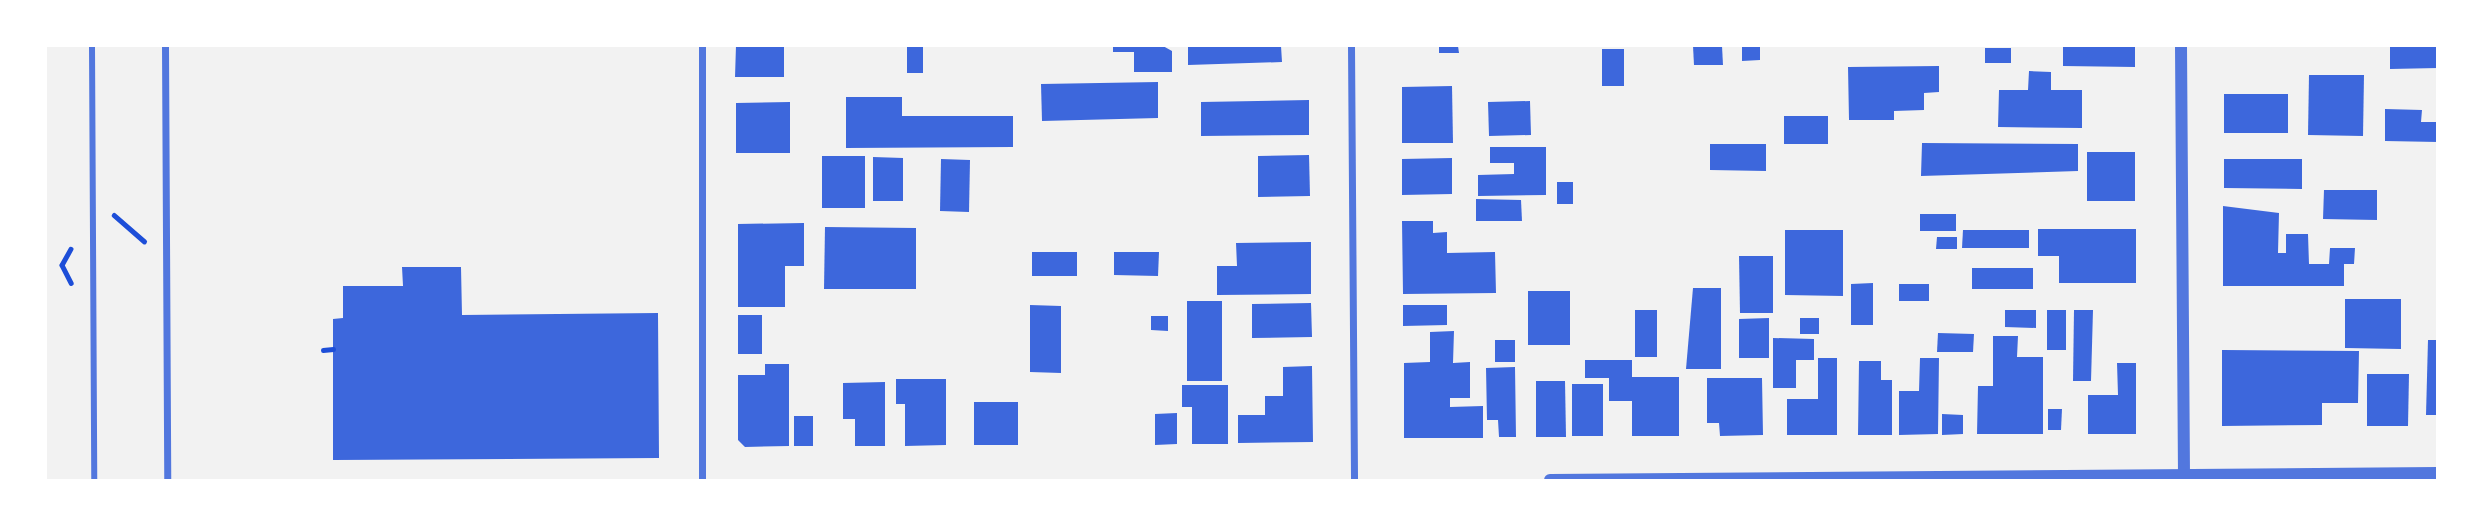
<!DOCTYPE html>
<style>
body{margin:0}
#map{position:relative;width:2483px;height:526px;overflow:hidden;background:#f2f2f2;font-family:"Fira Sans Condensed",sans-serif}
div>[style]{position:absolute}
.building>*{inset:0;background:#3d67dc}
.path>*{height:4.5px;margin:-2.25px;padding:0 2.25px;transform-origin:2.25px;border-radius:2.25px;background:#1d4ed8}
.pedestrian>*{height:6px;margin:-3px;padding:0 3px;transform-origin:3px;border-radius:3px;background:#5277de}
.minor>*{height:7px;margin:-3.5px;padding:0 3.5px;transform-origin:3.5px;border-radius:3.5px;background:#5277de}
.tertiary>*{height:12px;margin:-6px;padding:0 6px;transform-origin:6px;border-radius:6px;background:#5277de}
span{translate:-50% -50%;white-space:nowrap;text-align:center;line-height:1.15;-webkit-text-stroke:5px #fff;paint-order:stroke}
.frame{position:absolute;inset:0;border:47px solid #fff;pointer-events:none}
</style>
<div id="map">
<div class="building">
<div style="clip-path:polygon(736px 46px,784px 46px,784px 77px,735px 77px)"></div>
<div style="clip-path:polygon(907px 46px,923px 46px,923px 73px,907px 73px)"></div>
<div style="clip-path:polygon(1113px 46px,1163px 46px,1172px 51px,1172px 72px,1134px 72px,1134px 52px,1113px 52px)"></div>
<div style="clip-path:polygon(1188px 46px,1281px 46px,1282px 62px,1188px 65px)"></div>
<div style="clip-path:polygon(1439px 46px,1458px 46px,1459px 53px,1439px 53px)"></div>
<div style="clip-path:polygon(1693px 46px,1722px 46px,1723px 65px,1694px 65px)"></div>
<div style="clip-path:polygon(1742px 46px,1760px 46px,1760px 60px,1742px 61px)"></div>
<div style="clip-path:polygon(2063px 46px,2135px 46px,2135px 67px,2063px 66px)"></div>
<div style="clip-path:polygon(2390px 46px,2438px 46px,2438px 68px,2390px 69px)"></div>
<div style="clip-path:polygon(1985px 48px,2011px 48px,2011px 63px,1985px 63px)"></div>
<div style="clip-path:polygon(1602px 49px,1624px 49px,1624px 86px,1602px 86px)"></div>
<div style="clip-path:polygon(1939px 66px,1939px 92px,1924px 93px,1924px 110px,1894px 111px,1894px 120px,1849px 120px,1848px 67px)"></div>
<div style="clip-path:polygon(2029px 71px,2051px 72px,2051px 90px,2082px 90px,2082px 128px,1998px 127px,1999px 90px,2028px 90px)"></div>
<div style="clip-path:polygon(2309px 75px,2364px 75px,2363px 136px,2308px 135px)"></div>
<div style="clip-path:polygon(1158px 82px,1158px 118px,1042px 121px,1041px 84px)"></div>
<div style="clip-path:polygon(1452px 86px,1453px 143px,1402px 143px,1402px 87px)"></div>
<div style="clip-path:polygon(2224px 94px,2288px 94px,2288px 133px,2224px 133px)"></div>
<div style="clip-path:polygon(846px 97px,902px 97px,902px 116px,1013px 116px,1013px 147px,846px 148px)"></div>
<div style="clip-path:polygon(1309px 100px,1309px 135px,1201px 136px,1201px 102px)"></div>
<div style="clip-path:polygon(1530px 101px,1531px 135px,1489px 136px,1488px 102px)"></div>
<div style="clip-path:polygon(790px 102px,790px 153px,736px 153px,736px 103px)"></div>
<div style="clip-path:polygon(2385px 109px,2422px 110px,2421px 122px,2438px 122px,2438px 142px,2385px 141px)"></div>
<div style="clip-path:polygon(1784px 116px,1828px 116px,1828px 144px,1784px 144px)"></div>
<div style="clip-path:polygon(1922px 143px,2078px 144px,2078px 171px,1921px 176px)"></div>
<div style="clip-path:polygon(1710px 144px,1766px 144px,1766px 171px,1710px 170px)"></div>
<div style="clip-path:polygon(1490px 147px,1546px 147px,1546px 195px,1478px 196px,1478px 175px,1514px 174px,1514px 163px,1490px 163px)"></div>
<div style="clip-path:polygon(2087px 152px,2135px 152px,2135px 201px,2087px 201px)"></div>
<div style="clip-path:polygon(1309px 155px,1310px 196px,1258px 197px,1258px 156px)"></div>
<div style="clip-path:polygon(822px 156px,865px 156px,865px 208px,822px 208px)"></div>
<div style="clip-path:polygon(873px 157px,903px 158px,903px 201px,873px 201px)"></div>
<div style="clip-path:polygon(1452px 158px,1452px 194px,1402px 195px,1402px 159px)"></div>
<div style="clip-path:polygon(941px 159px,970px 160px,969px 212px,940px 211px)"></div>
<div style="clip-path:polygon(2224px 159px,2302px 159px,2302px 189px,2224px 188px)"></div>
<div style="clip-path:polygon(1557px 182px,1573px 182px,1573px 204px,1557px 204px)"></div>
<div style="clip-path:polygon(2324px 190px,2377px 190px,2377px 220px,2323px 219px)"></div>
<div style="clip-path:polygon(1476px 199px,1521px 200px,1522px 221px,1476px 221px)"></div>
<div style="clip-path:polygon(2223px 206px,2279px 213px,2278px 253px,2286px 253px,2286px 234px,2308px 234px,2309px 264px,2329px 264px,2330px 248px,2355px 248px,2354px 264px,2344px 264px,2344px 286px,2223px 286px)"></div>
<div style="clip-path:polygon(1920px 214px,1956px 214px,1956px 231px,1920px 231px)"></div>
<div style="clip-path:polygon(1402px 221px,1433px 221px,1433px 233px,1447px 232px,1447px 253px,1495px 252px,1496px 293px,1403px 294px)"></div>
<div style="clip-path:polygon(804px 223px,804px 266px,785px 266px,785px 307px,738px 307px,738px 224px)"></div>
<div style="clip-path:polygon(825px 227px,916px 228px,916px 289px,824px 289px)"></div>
<div style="clip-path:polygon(2038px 229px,2136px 229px,2136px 283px,2059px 283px,2059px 256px,2038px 256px)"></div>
<div style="clip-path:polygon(1785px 230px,1843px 230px,1843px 296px,1785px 295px)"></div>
<div style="clip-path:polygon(1963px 230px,2029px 230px,2029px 248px,1962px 248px)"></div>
<div style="clip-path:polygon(1937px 237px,1957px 237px,1957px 249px,1936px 249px)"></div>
<div style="clip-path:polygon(1311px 242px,1311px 294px,1217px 295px,1217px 266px,1237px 266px,1236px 243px)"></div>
<div style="clip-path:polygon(1032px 252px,1077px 252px,1077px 276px,1032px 276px)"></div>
<div style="clip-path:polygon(1114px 252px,1159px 252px,1158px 276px,1114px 275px)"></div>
<div style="clip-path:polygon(1739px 256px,1773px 256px,1773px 313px,1740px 313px)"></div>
<div style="clip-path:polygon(402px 267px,461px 267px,462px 315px,658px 313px,659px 458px,333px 460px,333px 319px,343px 318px,343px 286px,403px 286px)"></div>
<div style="clip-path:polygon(1972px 268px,2033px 268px,2033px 289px,1972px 289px)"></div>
<div style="clip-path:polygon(1873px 283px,1873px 325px,1851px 325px,1851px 284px)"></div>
<div style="clip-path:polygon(1899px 284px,1929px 284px,1929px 301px,1899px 301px)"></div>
<div style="clip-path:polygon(1693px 288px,1721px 288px,1721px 369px,1686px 369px)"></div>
<div style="clip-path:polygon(1528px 291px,1570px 291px,1570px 345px,1528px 345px)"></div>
<div style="clip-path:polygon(2345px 299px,2401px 299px,2401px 349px,2345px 348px)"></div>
<div style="clip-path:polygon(1187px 301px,1222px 301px,1222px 381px,1187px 381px)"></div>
<div style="clip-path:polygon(1311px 303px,1312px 337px,1252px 338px,1252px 304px)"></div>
<div style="clip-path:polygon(1030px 305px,1061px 306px,1061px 373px,1030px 372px)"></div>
<div style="clip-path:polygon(1403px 305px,1447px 305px,1447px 325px,1403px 326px)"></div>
<div style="clip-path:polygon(1635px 310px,1657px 310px,1657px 357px,1635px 357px)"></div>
<div style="clip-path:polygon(2005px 310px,2036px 310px,2036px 328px,2005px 327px)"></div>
<div style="clip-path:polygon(2047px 310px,2066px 310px,2066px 350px,2047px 350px)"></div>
<div style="clip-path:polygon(2074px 310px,2093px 310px,2091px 381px,2073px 381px)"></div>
<div style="clip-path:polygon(738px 315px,762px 315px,762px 354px,738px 354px)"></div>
<div style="clip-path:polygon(1151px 316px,1168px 316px,1168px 331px,1151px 330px)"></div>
<div style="clip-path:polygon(1769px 318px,1769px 358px,1739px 358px,1739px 319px)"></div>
<div style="clip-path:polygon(1800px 318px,1819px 318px,1819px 334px,1800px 334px)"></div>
<div style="clip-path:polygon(1454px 331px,1453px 363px,1470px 362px,1470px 398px,1450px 398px,1450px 407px,1483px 406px,1483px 438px,1404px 438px,1404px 363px,1430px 362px,1430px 332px)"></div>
<div style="clip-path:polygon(1938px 333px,1974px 334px,1973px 352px,1937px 352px)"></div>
<div style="clip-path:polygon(1993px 336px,2018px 336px,2017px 357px,2043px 357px,2043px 434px,1977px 434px,1978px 386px,1993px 386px)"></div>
<div style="clip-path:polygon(1773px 338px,1814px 339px,1814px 360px,1796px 360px,1796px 388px,1773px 388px)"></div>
<div style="clip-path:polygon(1495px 340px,1515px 340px,1515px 362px,1495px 362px)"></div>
<div style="clip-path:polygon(2428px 340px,2438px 340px,2438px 415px,2426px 415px)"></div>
<div style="clip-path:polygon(2222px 350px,2359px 351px,2358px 403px,2322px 403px,2322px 425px,2222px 426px)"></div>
<div style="clip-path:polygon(1818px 358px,1837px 358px,1837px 435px,1787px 435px,1787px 399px,1818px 399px)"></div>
<div style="clip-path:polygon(1920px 358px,1939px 358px,1938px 434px,1899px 435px,1899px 391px,1919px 391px)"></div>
<div style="clip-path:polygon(1585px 360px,1632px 360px,1632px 377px,1679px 377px,1679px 436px,1632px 436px,1632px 401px,1609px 401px,1609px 378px,1585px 378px)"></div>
<div style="clip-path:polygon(1859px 361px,1881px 361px,1881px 380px,1892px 380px,1892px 435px,1858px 435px)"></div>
<div style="clip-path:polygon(2117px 363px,2136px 363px,2136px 434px,2088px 434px,2088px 395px,2118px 395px)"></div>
<div style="clip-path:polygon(765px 364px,789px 364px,789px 446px,745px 447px,738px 440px,738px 375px,765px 375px)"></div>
<div style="clip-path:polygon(1312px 366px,1313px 442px,1238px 443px,1238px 415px,1265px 415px,1265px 396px,1283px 396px,1283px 367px)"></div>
<div style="clip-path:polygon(1515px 367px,1516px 437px,1499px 437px,1498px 420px,1487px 420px,1486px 368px)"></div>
<div style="clip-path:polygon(2367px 374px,2409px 374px,2408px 426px,2367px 426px)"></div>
<div style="clip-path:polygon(1707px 378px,1762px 378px,1763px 435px,1720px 436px,1719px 423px,1707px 423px)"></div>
<div style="clip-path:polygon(896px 379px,946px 379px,946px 445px,905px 446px,905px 404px,896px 404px)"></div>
<div style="clip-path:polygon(1536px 381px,1565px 381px,1566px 437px,1536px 437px)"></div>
<div style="clip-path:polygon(885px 382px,885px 446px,855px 446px,855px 419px,843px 419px,843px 383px)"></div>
<div style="clip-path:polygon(1572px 384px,1603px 384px,1603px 436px,1572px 436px)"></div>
<div style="clip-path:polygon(1182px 385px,1228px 385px,1228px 444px,1192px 444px,1192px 407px,1182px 407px)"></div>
<div style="clip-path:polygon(974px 402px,1018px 402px,1018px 445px,974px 445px)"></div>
<div style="clip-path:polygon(2048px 409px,2062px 409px,2061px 430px,2048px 430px)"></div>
<div style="clip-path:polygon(1177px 413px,1177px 444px,1155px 445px,1155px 414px)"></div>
<div style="clip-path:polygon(1942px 414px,1963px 415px,1963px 434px,1942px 435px)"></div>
<div style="clip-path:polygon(794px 416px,813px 416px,813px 446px,794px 446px)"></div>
</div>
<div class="path">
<div style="left:114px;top:215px;width:40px;rotate:41deg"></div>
<div style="left:71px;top:249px;width:18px;rotate:119deg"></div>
<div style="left:62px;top:265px;width:20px;rotate:63deg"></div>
<div style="left:323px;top:350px;width:10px;rotate:-6deg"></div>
</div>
<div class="pedestrian">
<div style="left:92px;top:46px;width:434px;rotate:89.7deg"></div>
</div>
<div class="minor">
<div style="left:165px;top:46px;width:434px;rotate:89.7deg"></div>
<div style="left:702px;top:46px;width:434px;rotate:90deg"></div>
<div style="left:1351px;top:46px;width:434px;rotate:89.6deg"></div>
</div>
<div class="tertiary">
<div style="left:2181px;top:46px;width:434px;rotate:89.6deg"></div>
<div style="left:1550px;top:480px;width:888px;rotate:-0.45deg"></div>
</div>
<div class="frame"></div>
</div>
